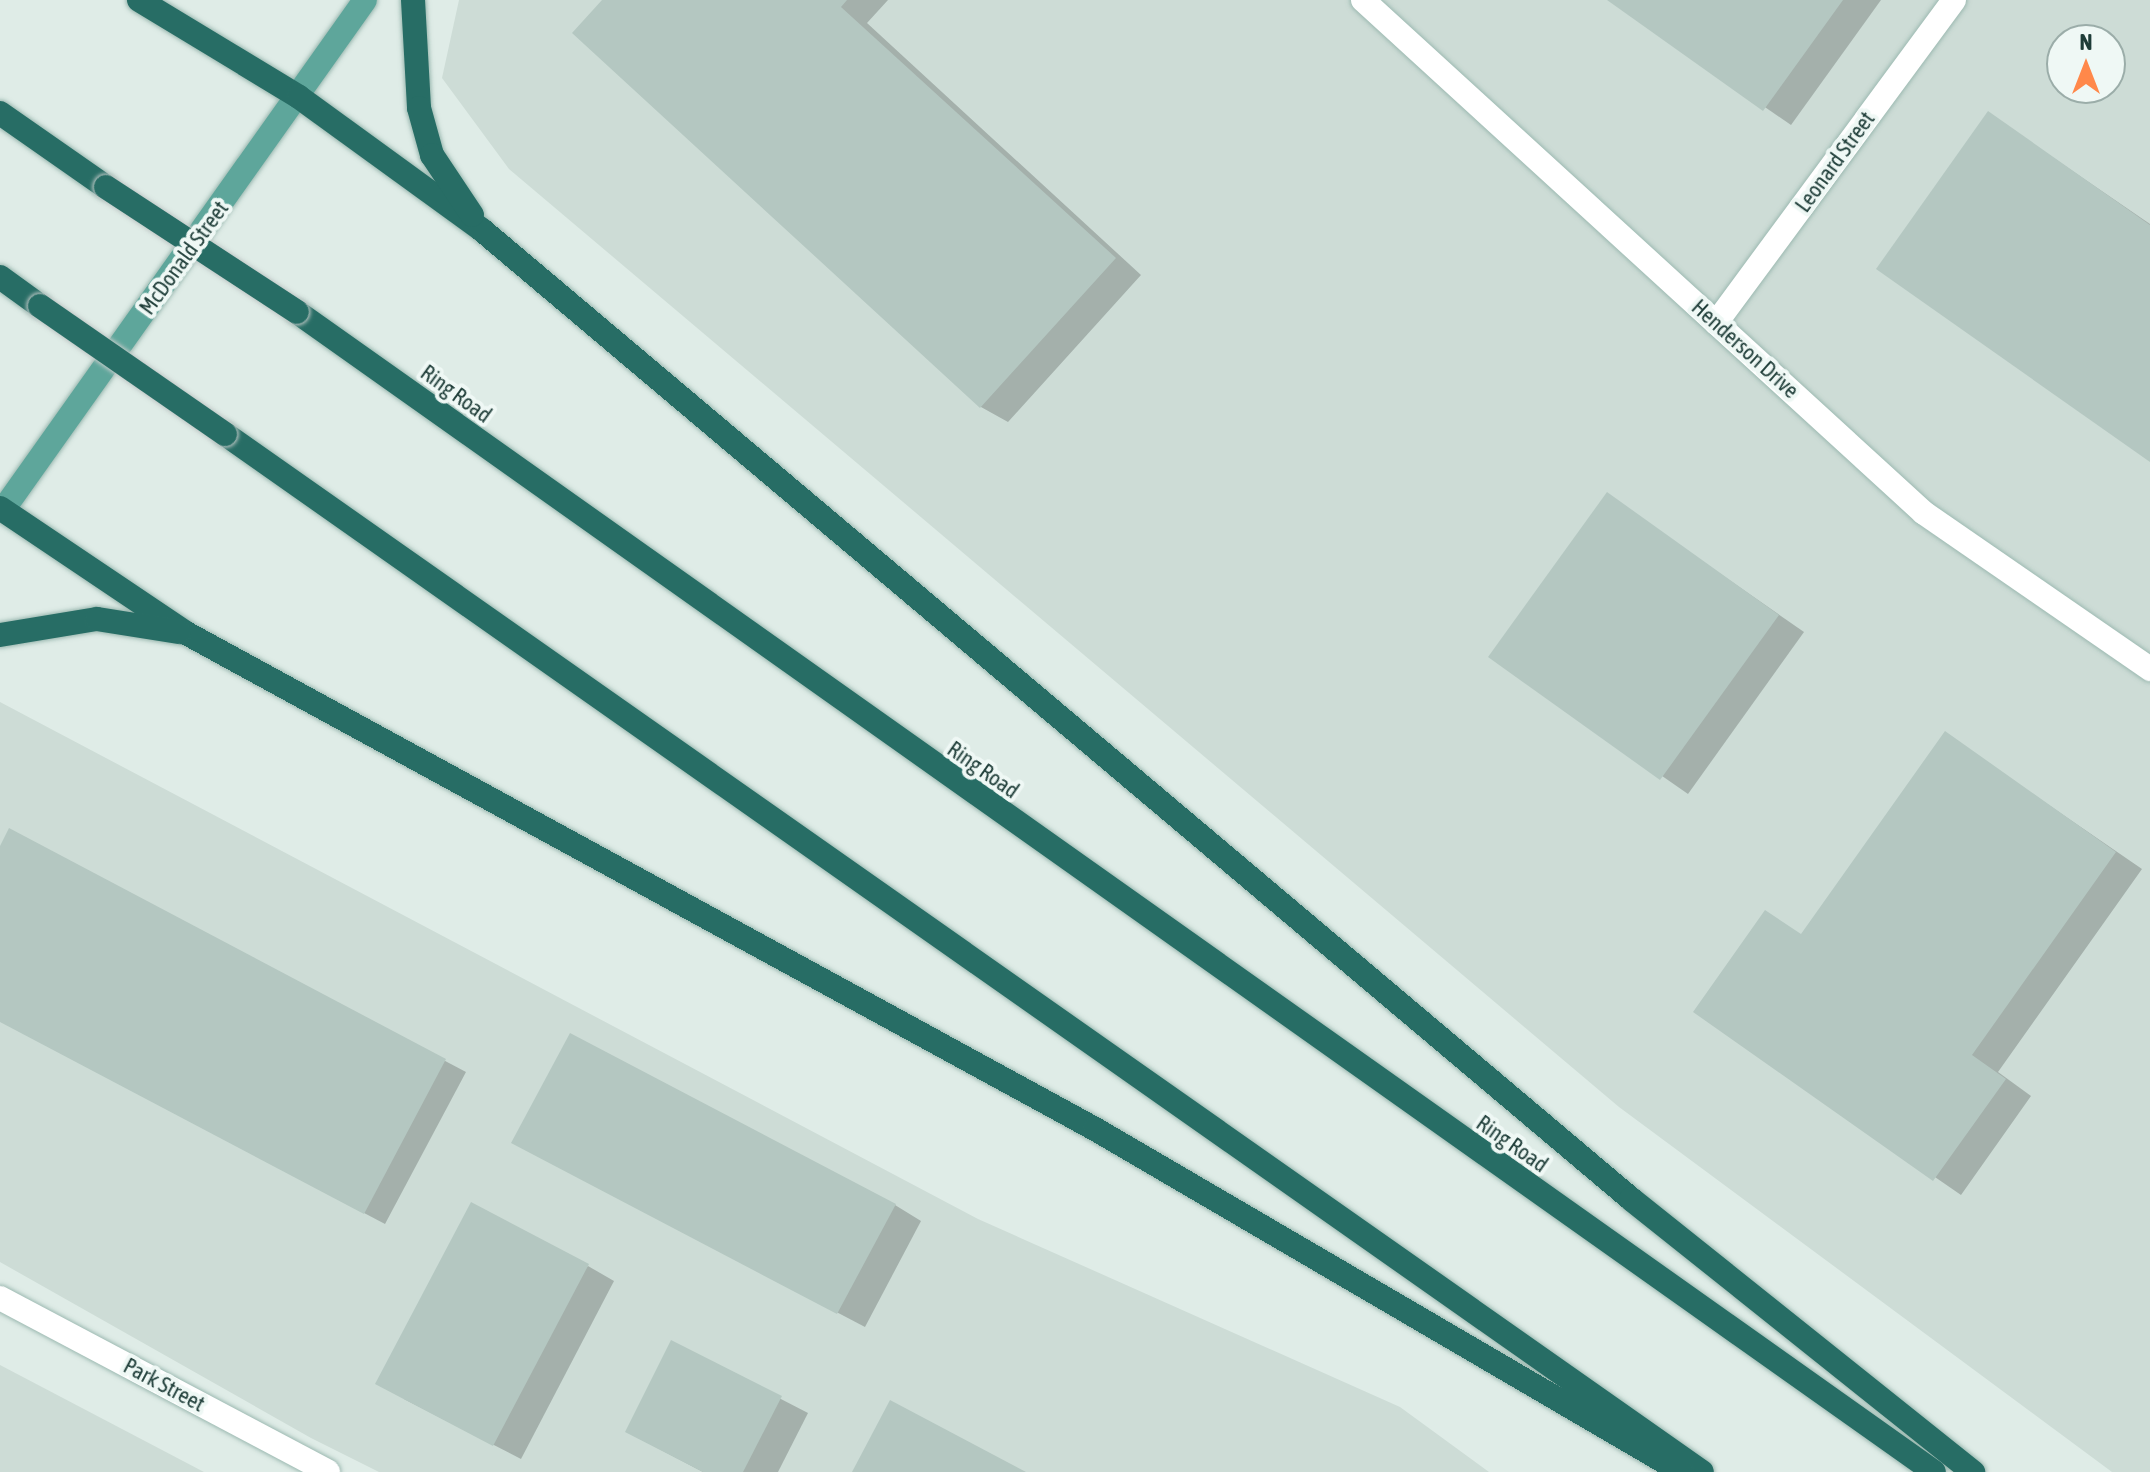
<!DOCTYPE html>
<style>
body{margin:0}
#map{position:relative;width:2150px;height:1472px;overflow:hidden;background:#dfece7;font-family:"Asap Condensed",sans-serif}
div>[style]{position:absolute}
.built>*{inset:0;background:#cddcd6}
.shadow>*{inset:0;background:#0003}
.building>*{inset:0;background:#b4c7c1}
.roads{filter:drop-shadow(0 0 2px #9cb9b1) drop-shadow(0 0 2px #9cb9b1)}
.secondary>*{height:24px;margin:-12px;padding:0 12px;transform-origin:12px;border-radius:12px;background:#fff}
.primary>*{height:24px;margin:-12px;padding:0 12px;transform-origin:12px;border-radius:12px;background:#5ea69b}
.highway>*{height:24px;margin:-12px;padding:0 12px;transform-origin:12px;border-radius:12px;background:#276d65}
.bridges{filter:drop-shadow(0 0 2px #c0c9c7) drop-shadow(0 0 2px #c0c9c7)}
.highway-bridge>*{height:24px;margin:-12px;padding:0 12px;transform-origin:12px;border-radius:12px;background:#276d65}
span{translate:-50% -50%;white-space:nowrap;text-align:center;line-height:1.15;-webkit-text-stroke:8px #eff8f5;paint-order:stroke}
.street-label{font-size:22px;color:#1e3d38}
.north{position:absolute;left:2046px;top:24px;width:80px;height:80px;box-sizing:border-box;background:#eff8f5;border:2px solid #9bada9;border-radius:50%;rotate:0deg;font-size:22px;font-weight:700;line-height:32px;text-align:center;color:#1e3d38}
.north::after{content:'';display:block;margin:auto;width:28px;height:36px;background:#ff884a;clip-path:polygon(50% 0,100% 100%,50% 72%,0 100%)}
</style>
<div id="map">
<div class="built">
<div style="clip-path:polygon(evenodd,459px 0,2150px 0,2150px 1472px,2112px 1472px,1619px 1107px,509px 169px,442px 78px,459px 0,2062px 40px,2110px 40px,2110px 88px,2062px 88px,2062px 40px)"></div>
<div style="clip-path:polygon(0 702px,978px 1219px,1400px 1407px,1489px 1472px,379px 1472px,311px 1438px,0 1262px)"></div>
<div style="clip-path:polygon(0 1365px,204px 1472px,0 1472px)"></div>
</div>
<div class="shadow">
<div style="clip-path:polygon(604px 0,888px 0,867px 23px,1141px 275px,1008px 422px,981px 407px)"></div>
<div style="clip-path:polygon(1610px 0,1881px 0,1791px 125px)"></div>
<div style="clip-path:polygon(1988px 113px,2150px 224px,2150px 459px)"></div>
<div style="clip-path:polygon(1607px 495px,1804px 632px,1688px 794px,1491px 657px)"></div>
<div style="clip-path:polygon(1945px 734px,2142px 869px,1998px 1072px,2031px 1096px,1961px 1195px,1696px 1012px,1766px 912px,1808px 942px)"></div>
<div style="clip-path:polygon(10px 831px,466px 1072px,385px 1224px,0 1021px,0 850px)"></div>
<div style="clip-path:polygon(540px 1157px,895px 1205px,921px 1221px,865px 1327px)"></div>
<div style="clip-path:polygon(588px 1266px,614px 1281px,521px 1459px,404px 1399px)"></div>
<div style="clip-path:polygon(672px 1343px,808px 1413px,778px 1472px,703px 1472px,627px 1432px)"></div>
</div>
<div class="building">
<div style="clip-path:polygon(602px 0,847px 0,841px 7px,1116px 258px,980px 408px,572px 33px)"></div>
<div style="clip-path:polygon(1607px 0,1843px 0,1763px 111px)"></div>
<div style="clip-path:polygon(1988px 111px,2150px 225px,2150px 462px,1876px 269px)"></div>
<div style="clip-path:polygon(1607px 492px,1779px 615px,1660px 780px,1488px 657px)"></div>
<div style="clip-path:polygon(1945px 731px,2116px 852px,1972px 1055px,2006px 1079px,1933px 1181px,1693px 1012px,1765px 910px,1801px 934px)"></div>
<div style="clip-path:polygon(9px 828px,446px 1059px,364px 1214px,0 1022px,0 846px)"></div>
<div style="clip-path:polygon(570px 1033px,896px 1204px,837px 1314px,511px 1143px)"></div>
<div style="clip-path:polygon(471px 1202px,589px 1264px,493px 1446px,375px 1384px)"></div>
<div style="clip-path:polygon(671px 1340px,782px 1396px,743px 1472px,703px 1472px,625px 1432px)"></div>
<div style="clip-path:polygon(890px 1400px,1026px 1472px,852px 1472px)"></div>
</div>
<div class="roads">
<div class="secondary">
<div style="left:1363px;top:0;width:760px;rotate:42.44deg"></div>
<div style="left:1924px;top:513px;width:275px;rotate:34.6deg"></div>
<div style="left:1716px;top:323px;width:401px;rotate:-53.6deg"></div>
<div style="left:0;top:1298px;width:371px;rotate:27.9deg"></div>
</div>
<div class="primary">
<div style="left:3px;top:510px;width:625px;rotate:-54.63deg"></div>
</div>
<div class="highway">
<div style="left:139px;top:0;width:187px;rotate:31.2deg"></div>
<div style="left:299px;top:97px;width:226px;rotate:36deg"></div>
<div style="left:482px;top:230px;width:1503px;rotate:40.14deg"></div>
<div style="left:1631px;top:1199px;width:438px;rotate:38.6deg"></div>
<div style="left:413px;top:0;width:108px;rotate:86.8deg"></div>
<div style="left:419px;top:108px;width:49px;rotate:74.5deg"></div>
<div style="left:432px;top:155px;width:72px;rotate:56.3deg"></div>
<div style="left:0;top:113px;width:129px;rotate:34.9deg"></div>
<div style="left:0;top:277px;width:49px;rotate:35.9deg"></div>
<div style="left:297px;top:312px;width:2006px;rotate:35.32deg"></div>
<div style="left:225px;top:434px;width:1805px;rotate:35.1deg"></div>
<div style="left:0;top:508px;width:224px;rotate:33.9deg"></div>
<div style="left:186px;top:633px;width:1036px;rotate:28.62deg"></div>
<div style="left:1095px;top:1129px;width:680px;rotate:30.3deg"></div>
<div style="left:0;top:635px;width:98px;rotate:-9.4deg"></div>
<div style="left:97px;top:619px;width:83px;rotate:9deg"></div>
</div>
</div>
<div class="bridges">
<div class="highway-bridge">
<div style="left:106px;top:187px;width:228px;rotate:33.2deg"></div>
<div style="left:40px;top:306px;width:225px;rotate:34.7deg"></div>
</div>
</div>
<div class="street-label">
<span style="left:1835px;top:162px;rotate:-54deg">Leonard Street</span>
<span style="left:184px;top:258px;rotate:-54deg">McDonald Street</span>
<span style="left:1745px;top:349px;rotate:42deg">Henderson Drive</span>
<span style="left:456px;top:394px;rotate:36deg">Ring Road</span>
<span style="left:983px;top:770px;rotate:35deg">Ring Road</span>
<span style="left:1512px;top:1144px;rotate:35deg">Ring Road</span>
<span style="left:164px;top:1385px;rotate:28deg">Park Street</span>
</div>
<div class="north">N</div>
</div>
